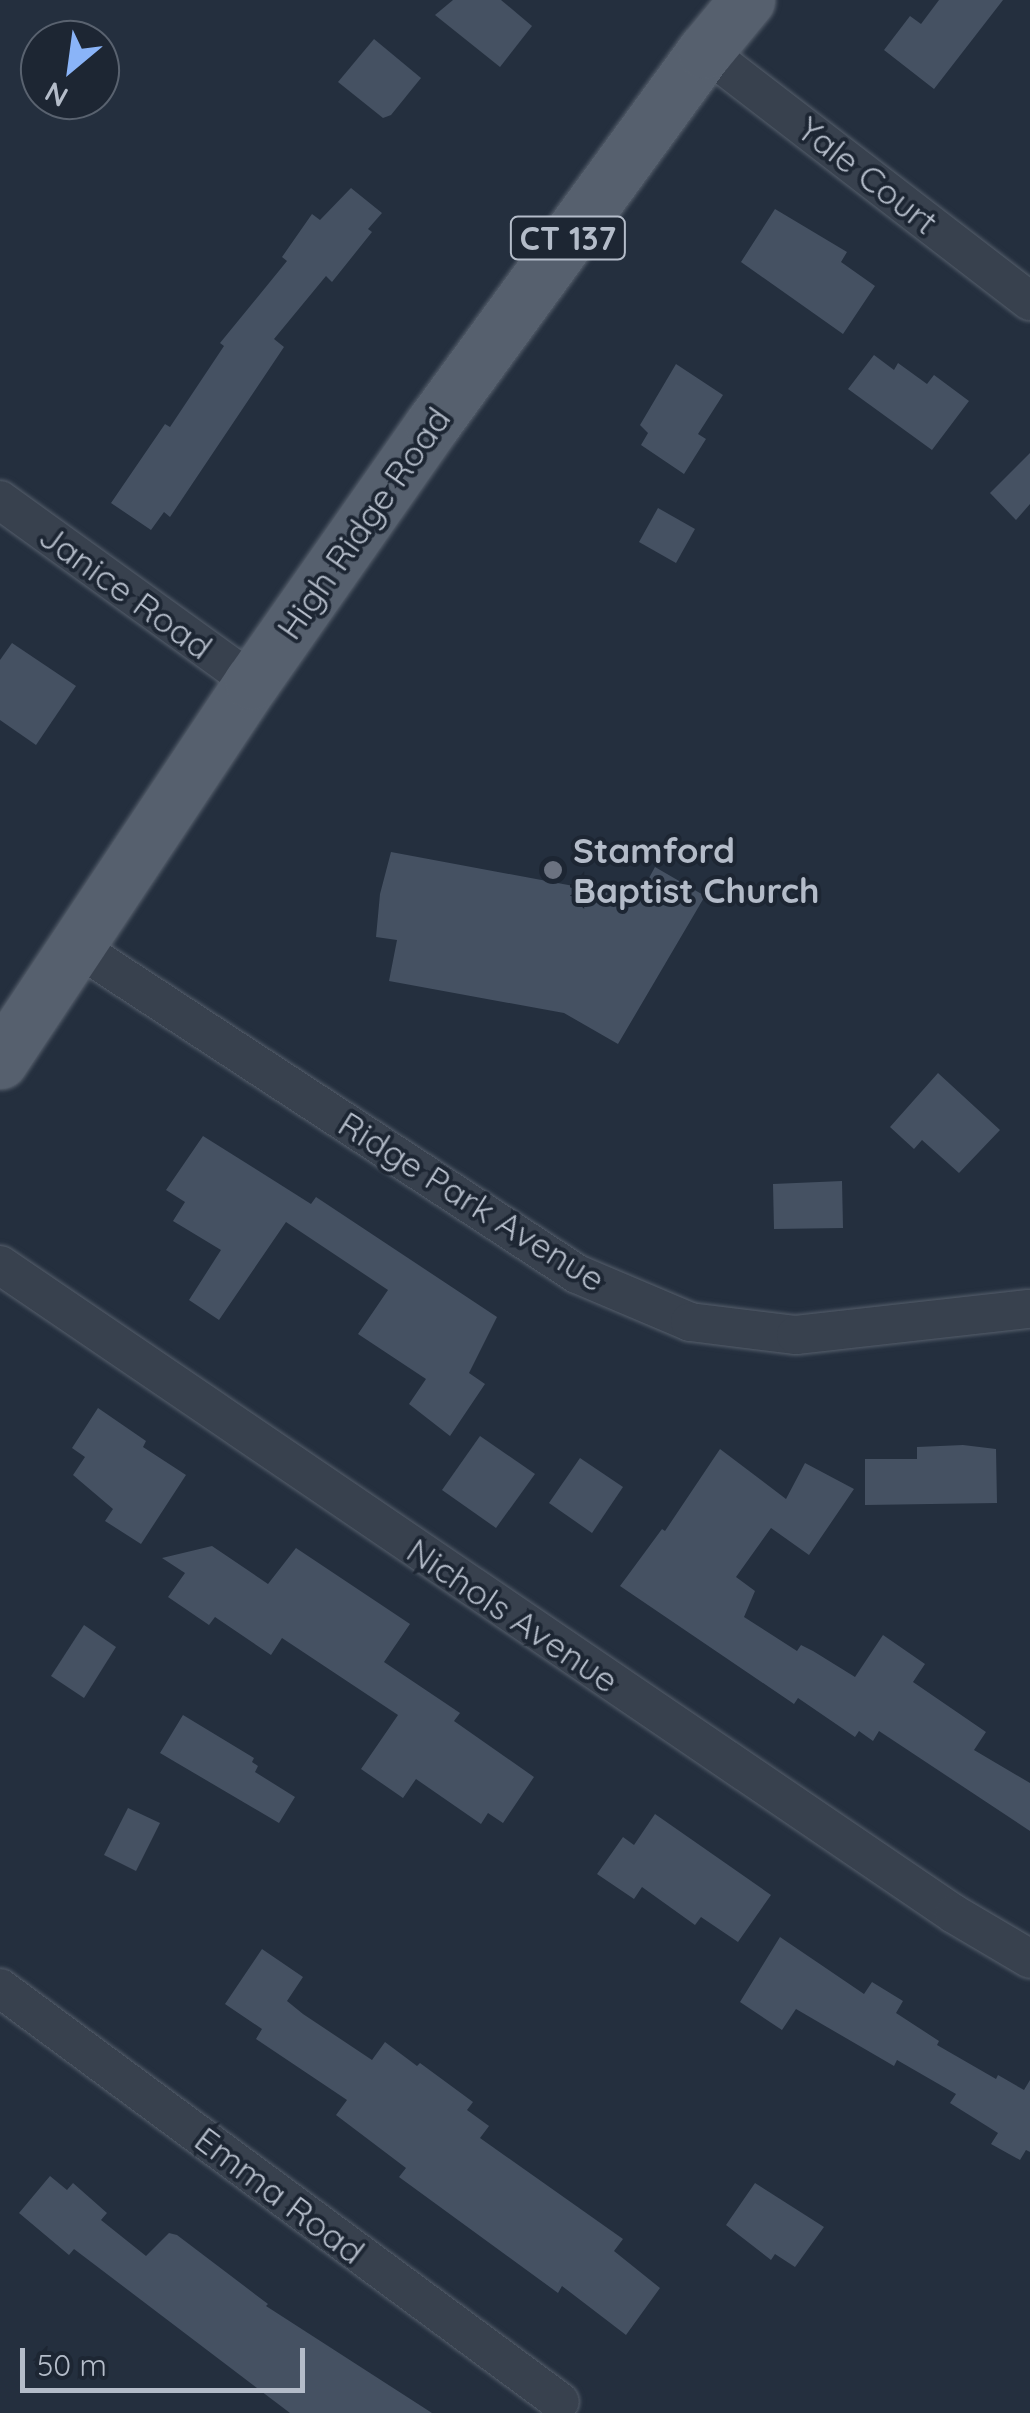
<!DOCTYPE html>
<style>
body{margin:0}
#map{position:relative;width:1030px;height:2413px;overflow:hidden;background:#242f3e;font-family:Quicksand,sans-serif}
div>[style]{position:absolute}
.building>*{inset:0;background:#455162}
.roads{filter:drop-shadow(0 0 2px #565f6c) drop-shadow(0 0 2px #565f6c)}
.minor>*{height:38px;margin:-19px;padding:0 19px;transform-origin:19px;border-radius:19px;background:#38414e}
.primary>*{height:55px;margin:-27.5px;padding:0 27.5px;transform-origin:27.5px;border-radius:27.5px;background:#56606e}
.dots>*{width:28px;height:28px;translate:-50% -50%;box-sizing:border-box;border:5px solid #1d2633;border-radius:50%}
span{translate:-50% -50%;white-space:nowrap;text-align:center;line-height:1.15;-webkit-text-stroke:8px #1d2633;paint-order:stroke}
.shield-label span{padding:2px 8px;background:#1d2633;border:2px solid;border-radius:8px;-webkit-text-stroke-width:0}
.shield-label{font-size:32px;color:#b4bcc9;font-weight:700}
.street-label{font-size:35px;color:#b4bcc9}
.poi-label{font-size:35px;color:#b4bcc9;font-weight:700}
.left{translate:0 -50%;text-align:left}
.north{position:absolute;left:20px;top:20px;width:100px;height:100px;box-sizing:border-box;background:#1d2633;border:2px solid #59626f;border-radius:50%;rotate:209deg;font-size:28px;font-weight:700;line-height:40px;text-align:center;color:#b4bcc9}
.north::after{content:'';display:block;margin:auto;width:35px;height:45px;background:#8ab4f8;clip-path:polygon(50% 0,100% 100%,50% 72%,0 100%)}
.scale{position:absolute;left:20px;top:2348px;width:285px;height:45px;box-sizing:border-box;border:5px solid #b4bcc9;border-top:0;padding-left:12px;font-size:30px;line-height:35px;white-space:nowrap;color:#b4bcc9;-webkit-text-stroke:8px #1d2633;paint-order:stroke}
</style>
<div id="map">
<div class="building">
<div style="clip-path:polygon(453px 0,501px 0,532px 26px,500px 67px,435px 15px)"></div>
<div style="clip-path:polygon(939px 0,1003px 0,934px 89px,884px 50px,910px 16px,921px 24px)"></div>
<div style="clip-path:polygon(374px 39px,421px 78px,391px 115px,383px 118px,338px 82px)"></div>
<div style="clip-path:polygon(351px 188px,382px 213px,368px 229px,372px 232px,332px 282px,326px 276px,274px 339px,284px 347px,170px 517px,164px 512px,151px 530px,111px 503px,165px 424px,170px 427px,224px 346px,220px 343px,287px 261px,282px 257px,312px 214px,320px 220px)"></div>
<div style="clip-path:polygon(775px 209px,847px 252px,841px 262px,875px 286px,843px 334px,741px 262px)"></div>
<div style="clip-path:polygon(874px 355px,894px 370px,898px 363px,927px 384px,934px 375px,969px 401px,932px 450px,848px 389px)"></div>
<div style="clip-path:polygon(676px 364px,723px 395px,698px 434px,706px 439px,684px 474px,641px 445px,648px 433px,640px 425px)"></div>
<div style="clip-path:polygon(1030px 453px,1030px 504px,1016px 520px,990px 493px)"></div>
<div style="clip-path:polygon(658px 508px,695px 529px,676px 563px,639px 542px)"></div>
<div style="clip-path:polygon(12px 643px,76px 686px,36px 745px,0 720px,0 660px)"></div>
<div style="clip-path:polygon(391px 852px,638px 898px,655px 867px,705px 896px,618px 1044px,564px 1013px,389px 981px,397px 940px,376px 937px,380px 894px)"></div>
<div style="clip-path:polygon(938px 1073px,1000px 1130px,959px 1173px,922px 1140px,914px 1149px,890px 1127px)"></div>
<div style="clip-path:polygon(203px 1136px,311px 1204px,316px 1197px,497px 1317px,469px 1373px,485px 1384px,450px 1436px,409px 1404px,426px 1379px,358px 1334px,388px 1290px,286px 1222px,219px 1320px,189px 1300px,221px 1250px,173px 1221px,185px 1202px,166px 1190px)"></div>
<div style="clip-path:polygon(842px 1181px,843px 1228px,774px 1229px,773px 1184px)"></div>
<div style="clip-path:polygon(98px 1408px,146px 1441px,143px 1447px,186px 1475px,141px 1544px,105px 1521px,113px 1509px,73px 1475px,85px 1457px,72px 1448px)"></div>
<div style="clip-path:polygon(480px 1436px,535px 1474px,496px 1528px,442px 1490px)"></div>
<div style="clip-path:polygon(963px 1445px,996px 1449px,997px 1503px,865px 1505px,865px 1459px,917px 1459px,917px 1447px)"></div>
<div style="clip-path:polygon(720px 1449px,786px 1499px,805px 1463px,854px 1489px,809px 1555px,771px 1528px,736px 1577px,755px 1591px,744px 1617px,797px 1651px,801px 1645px,813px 1651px,855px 1677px,883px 1635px,925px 1664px,913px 1682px,986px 1732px,974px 1750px,1030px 1783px,1030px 1831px,879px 1731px,873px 1741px,859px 1731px,855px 1737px,798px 1698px,794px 1704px,620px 1586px,662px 1529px,665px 1531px)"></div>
<div style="clip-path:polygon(580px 1458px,623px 1487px,592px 1533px,549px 1503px)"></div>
<div style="clip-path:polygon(212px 1546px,268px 1584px,296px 1548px,410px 1624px,384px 1662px,460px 1713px,454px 1721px,534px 1777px,503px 1823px,488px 1813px,481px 1824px,416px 1779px,403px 1798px,361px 1769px,398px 1715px,282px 1638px,271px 1655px,215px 1617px,209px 1625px,168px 1597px,185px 1573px,162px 1558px)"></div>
<div style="clip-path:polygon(84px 1625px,116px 1647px,84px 1698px,51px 1676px)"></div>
<div style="clip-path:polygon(183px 1715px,254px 1758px,252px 1762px,258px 1766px,255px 1772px,295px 1797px,279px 1823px,160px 1753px)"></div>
<div style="clip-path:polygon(128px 1808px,160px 1823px,136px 1871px,104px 1855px)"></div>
<div style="clip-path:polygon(655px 1814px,771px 1895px,738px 1942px,701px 1917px,695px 1925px,642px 1887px,634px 1899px,597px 1874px,623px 1837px,634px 1845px)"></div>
<div style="clip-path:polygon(780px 1937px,864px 1994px,872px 1982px,903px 2001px,896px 2013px,939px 2041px,937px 2045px,996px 2079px,998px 2075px,1024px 2090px,1030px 2080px,1030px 2152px,1026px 2150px,1020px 2160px,991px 2144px,998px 2133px,950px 2103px,956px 2094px,897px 2060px,894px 2066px,796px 2009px,782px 2030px,740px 2002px)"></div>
<div style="clip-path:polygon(262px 1949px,303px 1977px,287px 2001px,303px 2014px,372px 2060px,385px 2042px,417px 2066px,420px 2063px,473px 2102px,467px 2110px,489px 2126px,480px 2138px,623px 2239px,614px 2251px,660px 2288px,626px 2335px,562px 2286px,558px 2293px,399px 2177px,406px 2168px,336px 2115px,347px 2100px,256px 2039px,262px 2029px,225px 2004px)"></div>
<div style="clip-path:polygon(50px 2176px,67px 2190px,73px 2183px,107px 2213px,101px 2220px,146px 2256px,169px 2233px,177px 2235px,268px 2304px,266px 2306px,432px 2413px,290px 2413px,74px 2249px,69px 2255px,19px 2213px)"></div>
<div style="clip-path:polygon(755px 2183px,824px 2227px,795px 2267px,775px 2254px,771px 2260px,726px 2225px)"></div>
</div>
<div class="roads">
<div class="minor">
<div style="left:705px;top:51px;width:410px;rotate:37.6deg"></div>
<div style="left:0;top:500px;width:311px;rotate:35.8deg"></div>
<div style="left:74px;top:945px;width:601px;rotate:33.19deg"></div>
<div style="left:577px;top:1274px;width:123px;rotate:23deg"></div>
<div style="left:690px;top:1322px;width:107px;rotate:7deg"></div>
<div style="left:796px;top:1335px;width:234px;rotate:-6.4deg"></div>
<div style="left:0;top:1265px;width:1154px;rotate:34.23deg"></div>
<div style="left:954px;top:1914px;width:88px;rotate:30.6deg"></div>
<div style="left:0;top:1988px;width:696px;rotate:36.47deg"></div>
</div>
<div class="primary">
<div style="left:0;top:1061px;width:455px;rotate:-56.4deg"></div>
<div style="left:252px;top:682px;width:314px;rotate:-55deg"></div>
<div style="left:432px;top:425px;width:463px;rotate:-53.9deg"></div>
<div style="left:705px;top:51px;width:66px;rotate:-50.5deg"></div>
</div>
</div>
<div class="dots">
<div style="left:553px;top:870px;background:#6b7280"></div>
</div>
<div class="shield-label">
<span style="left:568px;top:238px">CT 137</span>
</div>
<div class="street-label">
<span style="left:868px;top:175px;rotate:38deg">Yale Court</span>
<span style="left:363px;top:523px;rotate:-55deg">High Ridge Road</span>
<span style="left:126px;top:591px;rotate:36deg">Janice Road</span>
<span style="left:472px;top:1201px;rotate:32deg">Ridge Park Avenue</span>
<span style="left:513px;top:1615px;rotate:34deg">Nichols Avenue</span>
<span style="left:280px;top:2195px;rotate:37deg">Emma Road</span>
</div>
<div class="poi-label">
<span class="left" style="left:573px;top:870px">Stamford<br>Baptist Church</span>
</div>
<div class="north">N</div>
<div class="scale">50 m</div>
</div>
